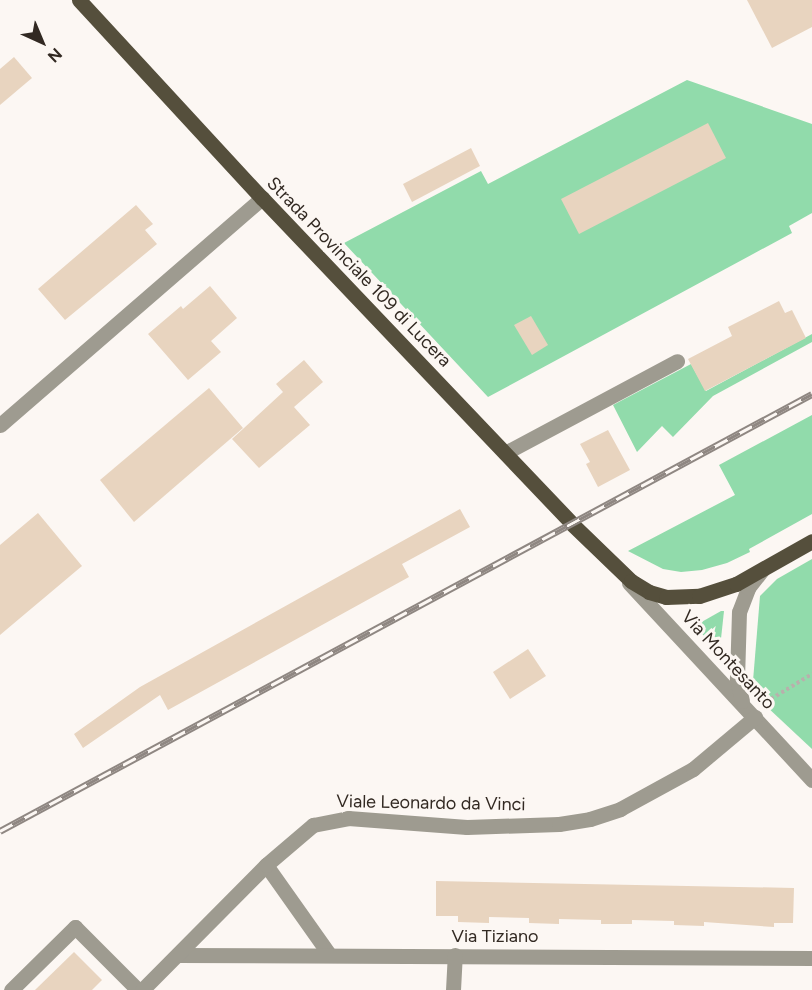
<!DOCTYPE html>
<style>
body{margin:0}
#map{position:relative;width:812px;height:990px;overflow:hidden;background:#fcf7f3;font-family:Figtree,sans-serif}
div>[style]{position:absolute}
.green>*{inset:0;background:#91dbab}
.building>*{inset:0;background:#e8d4bf}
.path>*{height:4px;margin-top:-2px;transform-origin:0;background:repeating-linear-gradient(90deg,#b7b1ac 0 3px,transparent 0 6px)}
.minor>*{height:15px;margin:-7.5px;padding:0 7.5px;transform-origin:7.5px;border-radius:7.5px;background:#9e9b90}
.major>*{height:15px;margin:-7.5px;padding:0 7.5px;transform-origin:7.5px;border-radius:7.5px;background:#554f3c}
.rail>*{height:7px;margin-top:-3.5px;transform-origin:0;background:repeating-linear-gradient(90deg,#fcf7f3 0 14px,#8f8782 0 28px);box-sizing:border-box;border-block:2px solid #8f8782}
span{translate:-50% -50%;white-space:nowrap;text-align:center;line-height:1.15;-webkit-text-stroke:6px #fcf7f3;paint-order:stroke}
.street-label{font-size:18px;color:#322922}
.north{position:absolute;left:12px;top:12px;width:60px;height:60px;-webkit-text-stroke:4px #fcf7f3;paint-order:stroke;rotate:136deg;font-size:16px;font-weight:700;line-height:24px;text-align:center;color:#322922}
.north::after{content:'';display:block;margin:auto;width:21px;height:27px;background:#322922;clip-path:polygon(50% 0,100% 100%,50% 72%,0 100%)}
</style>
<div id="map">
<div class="green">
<div style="clip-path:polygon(687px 80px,812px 124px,812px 213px,789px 226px,792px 233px,488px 397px,344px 243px,481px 171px,488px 184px)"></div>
<div style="clip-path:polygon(812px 334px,812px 342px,713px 396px,673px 437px,662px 426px,637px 452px,613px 405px,691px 364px,706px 391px)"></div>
<div style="clip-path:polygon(812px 415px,812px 514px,749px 549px,750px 552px,727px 563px,702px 570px,681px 572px,663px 569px,628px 551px,735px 495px,719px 465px)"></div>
<div style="clip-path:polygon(812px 559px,812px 749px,752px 693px,760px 596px,777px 579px)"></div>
<div style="clip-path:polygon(721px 611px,724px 611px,720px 648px,717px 649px,696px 628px,698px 624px)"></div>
</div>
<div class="building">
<div style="clip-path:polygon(747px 0,812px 0,812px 27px,772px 48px)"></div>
<div style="clip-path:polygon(14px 57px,32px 78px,0 105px,0 69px)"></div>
<div style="clip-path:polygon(708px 123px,726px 158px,579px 234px,561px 199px)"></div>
<div style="clip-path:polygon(471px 148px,480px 166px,412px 202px,403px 184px)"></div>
<div style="clip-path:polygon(136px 205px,153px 224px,145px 230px,157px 244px,65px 320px,38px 289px)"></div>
<div style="clip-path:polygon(210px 286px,237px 318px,211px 341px,221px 352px,188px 380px,148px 334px,181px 306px,183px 309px)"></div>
<div style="clip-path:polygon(779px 301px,785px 313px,792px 310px,806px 338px,705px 391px,688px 359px,732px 336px,728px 327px)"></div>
<div style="clip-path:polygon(531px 316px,548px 345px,532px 355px,514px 325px)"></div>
<div style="clip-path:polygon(304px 360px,323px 382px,294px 407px,310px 425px,259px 468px,232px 439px,283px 392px,276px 384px)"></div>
<div style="clip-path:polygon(209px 388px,243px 428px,134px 522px,100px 480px)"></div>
<div style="clip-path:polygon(608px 430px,630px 470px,598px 487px,586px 464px,590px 462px,580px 444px)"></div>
<div style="clip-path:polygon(460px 509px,470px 527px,402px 564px,409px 577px,168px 710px,160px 695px,83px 748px,74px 734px,140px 687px)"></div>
<div style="clip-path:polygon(38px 513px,82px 566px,0 635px,0 545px)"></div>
<div style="clip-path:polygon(528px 649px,546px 676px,510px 699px,493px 672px)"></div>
<div style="clip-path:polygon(436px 881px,794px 888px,793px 923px,774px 923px,774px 927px,704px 922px,704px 926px,674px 925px,674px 921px,632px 920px,632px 924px,601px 924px,601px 920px,559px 919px,559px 924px,529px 923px,529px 918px,489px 917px,489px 923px,458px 922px,458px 916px,436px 916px)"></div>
<div style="clip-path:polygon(74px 952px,102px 980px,92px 990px,35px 990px)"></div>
</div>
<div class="path">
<div style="left:766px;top:702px;width:54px;rotate:-31.3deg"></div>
</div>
<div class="minor">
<div style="left:0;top:425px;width:347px;rotate:-40.9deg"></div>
<div style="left:505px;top:453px;width:195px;rotate:-28.1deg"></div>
<div style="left:629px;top:583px;width:269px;rotate:47.1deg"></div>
<div style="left:742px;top:701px;width:23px;rotate:-103deg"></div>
<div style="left:737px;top:679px;width:67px;rotate:-88.3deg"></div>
<div style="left:739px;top:612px;width:26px;rotate:-69deg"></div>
<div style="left:748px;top:588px;width:23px;rotate:-52deg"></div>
<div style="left:266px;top:865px;width:109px;rotate:54.7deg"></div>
<div style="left:178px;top:955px;width:634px;rotate:0.27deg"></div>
<div style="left:11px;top:990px;width:90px;rotate:-44.5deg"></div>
<div style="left:75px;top:927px;width:89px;rotate:45deg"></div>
<div style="left:142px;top:990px;width:176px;rotate:-45.2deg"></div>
<div style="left:266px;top:865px;width:62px;rotate:-40.4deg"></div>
<div style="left:313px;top:825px;width:36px;rotate:-11deg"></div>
<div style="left:348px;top:818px;width:119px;rotate:4.3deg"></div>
<div style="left:467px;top:827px;width:92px;rotate:-1.9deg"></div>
<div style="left:559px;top:824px;width:31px;rotate:-9deg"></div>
<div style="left:590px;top:819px;width:32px;rotate:-18deg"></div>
<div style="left:620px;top:809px;width:83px;rotate:-28.7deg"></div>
<div style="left:693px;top:769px;width:81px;rotate:-40deg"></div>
<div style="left:453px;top:990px;width:35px;rotate:-87deg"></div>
</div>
<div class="major">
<div style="left:79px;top:0;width:270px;rotate:47.3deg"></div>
<div style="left:262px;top:198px;width:450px;rotate:46.4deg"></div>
<div style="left:572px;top:524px;width:82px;rotate:44deg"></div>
<div style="left:631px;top:581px;width:21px;rotate:31deg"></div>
<div style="left:649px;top:592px;width:18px;rotate:16deg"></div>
<div style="left:666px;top:597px;width:33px;rotate:-2deg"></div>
<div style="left:699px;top:596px;width:39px;rotate:-18deg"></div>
<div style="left:736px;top:584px;width:87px;rotate:-29.5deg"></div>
</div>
<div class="rail">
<div style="left:0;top:831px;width:922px;rotate:-28.29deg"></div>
</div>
<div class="street-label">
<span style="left:359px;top:272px;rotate:46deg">Strada Provinciale 109 di Lucera</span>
<span style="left:728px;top:660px;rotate:47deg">Via Montesanto</span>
<span style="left:431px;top:803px;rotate:1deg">Viale Leonardo da Vinci</span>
<span style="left:495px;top:936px">Via Tiziano</span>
</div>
<div class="north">N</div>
</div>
